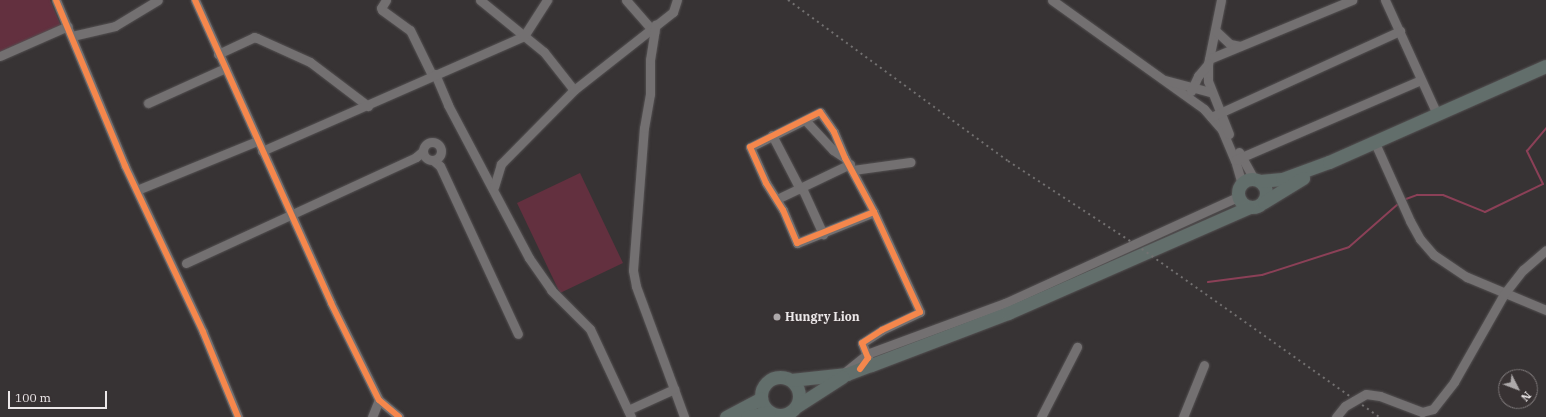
<!DOCTYPE html>
<style>
body{margin:0}
#map{position:relative;width:1546px;height:417px;overflow:hidden;background:#373334;font-family:"IBM Plex Serif",serif}
div>[style]{position:absolute}
.green>*{inset:0;background:#63303f}
.stream>*{height:2px;margin:-1px;padding:0 1px;transform-origin:1px;border-radius:1px;background:#8b4057}
.roads{filter:drop-shadow(0 0 1px #545152) drop-shadow(0 0 1px #545152)}
.minor>*{height:9px;margin:-4.5px;padding:0 4.5px;transform-origin:4.5px;border-radius:4.5px;background:#737071}
.minor>.ring{margin:-4.5px;padding:0;box-sizing:content-box;background:none;border:9px solid #737071;border-radius:50%}
.highway>*{height:13px;margin:-6.5px;padding:0 6.5px;transform-origin:6.5px;border-radius:6.5px;background:#626e6b}
.highway>.ring{margin:-6.5px;padding:0;box-sizing:content-box;background:none;border:13px solid #626e6b;border-radius:50%}
.rail>*{height:2px;margin-top:-1px;transform-origin:0;background:repeating-linear-gradient(90deg,#737171 0 2px,transparent 0 6px)}
.cycleway>*{height:6px;margin:-3px;padding:0 3px;transform-origin:3px;border-radius:3px;background:#f5874c}
.dots>*{width:11px;height:11px;translate:-50% -50%;box-sizing:border-box;border:2px solid #383233;border-radius:50%}
span{translate:-50% -50%;white-space:nowrap;text-align:center;line-height:1.15;-webkit-text-stroke:4px #383233;paint-order:stroke}
.poi-label{font-size:12px;color:#ece8e9;font-weight:700}
.left{translate:0 -50%;text-align:left}
.north{position:absolute;left:1498px;top:369px;width:40px;height:40px;box-sizing:border-box;background:#383233;border:1px solid #807b7c;border-radius:50%;rotate:132deg;font-size:11px;font-weight:700;line-height:16px;text-align:center;color:#ece8e9}
.north::after{content:'';display:block;margin:auto;width:14px;height:18px;background:#ada9aa;clip-path:polygon(50% 0,100% 100%,50% 72%,0 100%)}
.scale{position:absolute;left:8px;top:391px;width:99px;height:18px;box-sizing:border-box;border:2px solid #ece8e9;border-top:0;padding-left:5px;font-size:12px;line-height:14px;white-space:nowrap;color:#ece8e9;-webkit-text-stroke:3px #383233;paint-order:stroke}
</style>
<div id="map">
<div class="green">
<div style="clip-path:polygon(0 0,50px 0,61px 26px,0 53px)"></div>
<div style="clip-path:polygon(580px 173px,623px 263px,560px 293px,517px 203px)"></div>
</div>
<div class="stream">
<div style="left:1406px;top:199px;width:12px;rotate:-20deg"></div>
<div style="left:1417px;top:195px;width:26px"></div>
<div style="left:1443px;top:195px;width:45px;rotate:22deg"></div>
<div style="left:1485px;top:212px;width:64px;rotate:-25.8deg"></div>
<div style="left:1543px;top:184px;width:37px;rotate:-116deg"></div>
<div style="left:1527px;top:151px;width:30px;rotate:-50deg"></div>
<div style="left:1208px;top:282px;width:54px;rotate:-7.4deg"></div>
<div style="left:1262px;top:275px;width:91px;rotate:-17.8deg"></div>
<div style="left:1349px;top:247px;width:64px;rotate:-41.2deg"></div>
</div>
<div class="roads">
<div class="minor">
<div style="left:56px;top:0;width:180px;rotate:67.4deg"></div>
<div style="left:125px;top:166px;width:183px;rotate:64.8deg"></div>
<div style="left:203px;top:332px;width:92px;rotate:67.6deg"></div>
<div style="left:195px;top:0;width:332px;rotate:65.8deg"></div>
<div style="left:331px;top:303px;width:108px;rotate:63.7deg"></div>
<div style="left:379px;top:400px;width:26px;rotate:40deg"></div>
<div style="left:386px;top:0;width:9px;rotate:122deg"></div>
<div style="left:381px;top:8px;width:2px;rotate:63deg"></div>
<div style="left:382px;top:10px;width:34px;rotate:36deg"></div>
<div style="left:410px;top:30px;width:50px;rotate:63.9deg"></div>
<div style="left:480px;top:0;width:82px;rotate:39.1deg"></div>
<div style="left:544px;top:52px;width:48px;rotate:51.7deg"></div>
<div style="left:626px;top:0;width:43px;rotate:48.8deg"></div>
<div style="left:1052px;top:0;width:187px;rotate:35.6deg"></div>
<div style="left:1204px;top:109px;width:28px;rotate:49deg"></div>
<div style="left:1222px;top:130px;width:33px;rotate:67deg"></div>
<div style="left:1235px;top:160px;width:25px;rotate:74deg"></div>
<div style="left:1221px;top:0;width:65px;rotate:101.5deg"></div>
<div style="left:1208px;top:64px;width:17px;rotate:90deg"></div>
<div style="left:1208px;top:81px;width:57px;rotate:68.4deg"></div>
<div style="left:1385px;top:0;width:125px;rotate:65.5deg"></div>
<div style="left:1216px;top:31px;width:19px;rotate:43deg"></div>
<div style="left:1230px;top:44px;width:10px;rotate:11deg"></div>
<div style="left:72px;top:36px;width:44px;rotate:-13.1deg"></div>
<div style="left:115px;top:26px;width:50px;rotate:-31.2deg"></div>
<div style="left:218px;top:54px;width:40px;rotate:-25deg"></div>
<div style="left:254px;top:37px;width:3px;rotate:18deg"></div>
<div style="left:257px;top:38px;width:58px;rotate:24.4deg"></div>
<div style="left:310px;top:62px;width:73px;rotate:37.2deg"></div>
<div style="left:0;top:56px;width:74px;rotate:-23.8deg"></div>
<div style="left:1209px;top:59px;width:155px;rotate:-22.4deg"></div>
<div style="left:435px;top:74px;width:34px;rotate:67deg"></div>
<div style="left:448px;top:105px;width:173px;rotate:62.1deg"></div>
<div style="left:529px;top:258px;width:39px;rotate:55deg"></div>
<div style="left:551px;top:290px;width:55px;rotate:45deg"></div>
<div style="left:590px;top:329px;width:97px;rotate:65deg"></div>
<div style="left:1165px;top:80px;width:47px;rotate:14.9deg"></div>
<div style="left:1191px;top:91px;width:17px;rotate:-65deg"></div>
<div style="left:1198px;top:76px;width:16px;rotate:-50deg"></div>
<div style="left:148px;top:103px;width:85px;rotate:-24.4deg"></div>
<div style="left:1211px;top:117px;width:208px;rotate:-24.5deg"></div>
<div style="left:805px;top:120px;width:41px;rotate:47deg"></div>
<div style="left:833px;top:150px;width:14px;rotate:34deg"></div>
<div style="left:772px;top:135px;width:61px;rotate:62.6deg"></div>
<div class="ring" style="left:423px;top:142px;width:9px;height:9px"></div>
<div style="left:1375px;top:143px;width:85px;rotate:65.8deg"></div>
<div style="left:1410px;top:221px;width:21px;rotate:61deg"></div>
<div style="left:1420px;top:239px;width:21px;rotate:49deg"></div>
<div style="left:1434px;top:255px;width:40px;rotate:34deg"></div>
<div style="left:1467px;top:277px;width:86px;rotate:22.7deg"></div>
<div style="left:262px;top:151px;width:286px;rotate:-23.7deg"></div>
<div style="left:524px;top:36px;width:43px;rotate:-57.4deg"></div>
<div style="left:1239px;top:152px;width:31px;rotate:61deg"></div>
<div style="left:433px;top:160px;width:9px;rotate:41deg"></div>
<div style="left:440px;top:166px;width:185px;rotate:65.1deg"></div>
<div style="left:1235px;top:160px;width:202px;rotate:-23.3deg"></div>
<div style="left:853px;top:170px;width:58px;rotate:-8deg"></div>
<div style="left:494px;top:187px;width:24px;rotate:-73deg"></div>
<div style="left:501px;top:164px;width:104px;rotate:-45.4deg"></div>
<div style="left:574px;top:90px;width:126px;rotate:-38.2deg"></div>
<div style="left:673px;top:12px;width:13px;rotate:-72deg"></div>
<div style="left:802px;top:188px;width:51px;rotate:65.5deg"></div>
<div style="left:137px;top:190px;width:130px;rotate:-22.2deg"></div>
<div style="left:777px;top:199px;width:81px;rotate:-25.6deg"></div>
<div style="left:186px;top:263px;width:253px;rotate:-24.7deg"></div>
<div style="left:416px;top:157px;width:9px;rotate:-41deg"></div>
<div style="left:860px;top:369px;width:14px;rotate:-54deg"></div>
<div style="left:868px;top:358px;width:16px;rotate:-112deg"></div>
<div style="left:862px;top:343px;width:24px;rotate:-33deg"></div>
<div style="left:882px;top:330px;width:42px;rotate:-25.3deg"></div>
<div style="left:920px;top:312px;width:110px;rotate:-114.7deg"></div>
<div style="left:874px;top:212px;width:61px;rotate:-118.2deg"></div>
<div style="left:845px;top:158px;width:28px;rotate:-113deg"></div>
<div style="left:834px;top:132px;width:24px;rotate:-125deg"></div>
<div style="left:820px;top:112px;width:78px;rotate:153.4deg"></div>
<div style="left:750px;top:147px;width:39px;rotate:66deg"></div>
<div style="left:766px;top:183px;width:32px;rotate:58deg"></div>
<div style="left:783px;top:210px;width:36px;rotate:67deg"></div>
<div style="left:797px;top:243px;width:83px;rotate:-21.9deg"></div>
<div style="left:845px;top:372px;width:28px;rotate:-39deg"></div>
<div style="left:867px;top:354px;width:147px;rotate:-20.3deg"></div>
<div style="left:1005px;top:303px;width:251px;rotate:-24.5deg"></div>
<div style="left:674px;top:389px;width:30px;rotate:70deg"></div>
<div style="left:628px;top:410px;width:51px;rotate:-24.5deg"></div>
<div style="left:674px;top:389px;width:110px;rotate:-110.3deg"></div>
<div style="left:636px;top:286px;width:16px;rotate:-101deg"></div>
<div style="left:633px;top:270px;width:142px;rotate:-85.6deg"></div>
<div style="left:644px;top:128px;width:35px;rotate:-80deg"></div>
<div style="left:650px;top:94px;width:34px;rotate:-90deg"></div>
<div style="left:650px;top:60px;width:36px;rotate:-81deg"></div>
<div style="left:372px;top:417px;width:18px;rotate:-68deg"></div>
<div style="left:786px;top:417px;width:5px;rotate:-53deg"></div>
<div style="left:1041px;top:417px;width:79px;rotate:-62.8deg"></div>
<div style="left:1183px;top:417px;width:56px;rotate:-68deg"></div>
<div style="left:1336px;top:417px;width:14px;rotate:-51deg"></div>
<div style="left:1345px;top:406px;width:24px;rotate:-30deg"></div>
<div style="left:1366px;top:394px;width:14px;rotate:8deg"></div>
<div style="left:1380px;top:396px;width:45px;rotate:20.9deg"></div>
<div style="left:1422px;top:412px;width:11px;rotate:-15deg"></div>
<div style="left:1433px;top:409px;width:34px;rotate:-52deg"></div>
<div style="left:1454px;top:382px;width:101px;rotate:-60.4deg"></div>
<div style="left:1504px;top:294px;width:31px;rotate:-52deg"></div>
<div style="left:1523px;top:270px;width:30px;rotate:-41deg"></div>
</div>
<div class="highway">
<div class="ring" style="left:1238px;top:179px;width:15px;height:15px"></div>
<div style="left:1260px;top:181px;width:22px;rotate:-5deg"></div>
<div style="left:1282px;top:179px;width:50px;rotate:-19.9deg"></div>
<div style="left:1329px;top:162px;width:237px;rotate:-23.9deg"></div>
<div style="left:1264px;top:202px;width:46px;rotate:-31.6deg"></div>
<div class="ring" style="left:761px;top:377px;width:25px;height:25px"></div>
<div style="left:791px;top:380px;width:56px;rotate:-6.1deg"></div>
<div style="left:847px;top:374px;width:26px;rotate:-21deg"></div>
<div style="left:871px;top:365px;width:147px;rotate:-20.8deg"></div>
<div style="left:1008px;top:313px;width:264px;rotate:-23.7deg"></div>
<div style="left:797px;top:406px;width:54px;rotate:-32.8deg"></div>
<div style="left:726px;top:417px;width:40px;rotate:-28deg"></div>
<div style="left:747px;top:417px;width:22px;rotate:-13deg"></div>
</div>
</div>
<div class="rail">
<div style="left:788px;top:0;width:273px;rotate:36.2deg"></div>
<div style="left:1008px;top:161px;width:148px;rotate:33.2deg"></div>
<div style="left:1132px;top:242px;width:303px;rotate:35.3deg"></div>
</div>
<div class="cycleway">
<div style="left:56px;top:0;width:180px;rotate:67.4deg"></div>
<div style="left:125px;top:166px;width:183px;rotate:64.8deg"></div>
<div style="left:203px;top:332px;width:92px;rotate:67.6deg"></div>
<div style="left:195px;top:0;width:332px;rotate:65.8deg"></div>
<div style="left:331px;top:303px;width:108px;rotate:63.7deg"></div>
<div style="left:379px;top:400px;width:26px;rotate:40deg"></div>
<div style="left:860px;top:369px;width:14px;rotate:-54deg"></div>
<div style="left:868px;top:358px;width:16px;rotate:-112deg"></div>
<div style="left:862px;top:343px;width:24px;rotate:-33deg"></div>
<div style="left:882px;top:330px;width:42px;rotate:-25.3deg"></div>
<div style="left:920px;top:312px;width:110px;rotate:-114.7deg"></div>
<div style="left:874px;top:212px;width:61px;rotate:-118.2deg"></div>
<div style="left:845px;top:158px;width:28px;rotate:-113deg"></div>
<div style="left:834px;top:132px;width:24px;rotate:-125deg"></div>
<div style="left:820px;top:112px;width:78px;rotate:153.4deg"></div>
<div style="left:750px;top:147px;width:39px;rotate:66deg"></div>
<div style="left:766px;top:183px;width:32px;rotate:58deg"></div>
<div style="left:783px;top:210px;width:36px;rotate:67deg"></div>
<div style="left:797px;top:243px;width:83px;rotate:-21.9deg"></div>
</div>
<div class="dots">
<div style="left:777px;top:317px;background:#ada9aa"></div>
</div>
<div class="poi-label">
<span class="left" style="left:785px;top:317px">Hungry Lion</span>
</div>
<div class="north">N</div>
<div class="scale">100 m</div>
</div>
